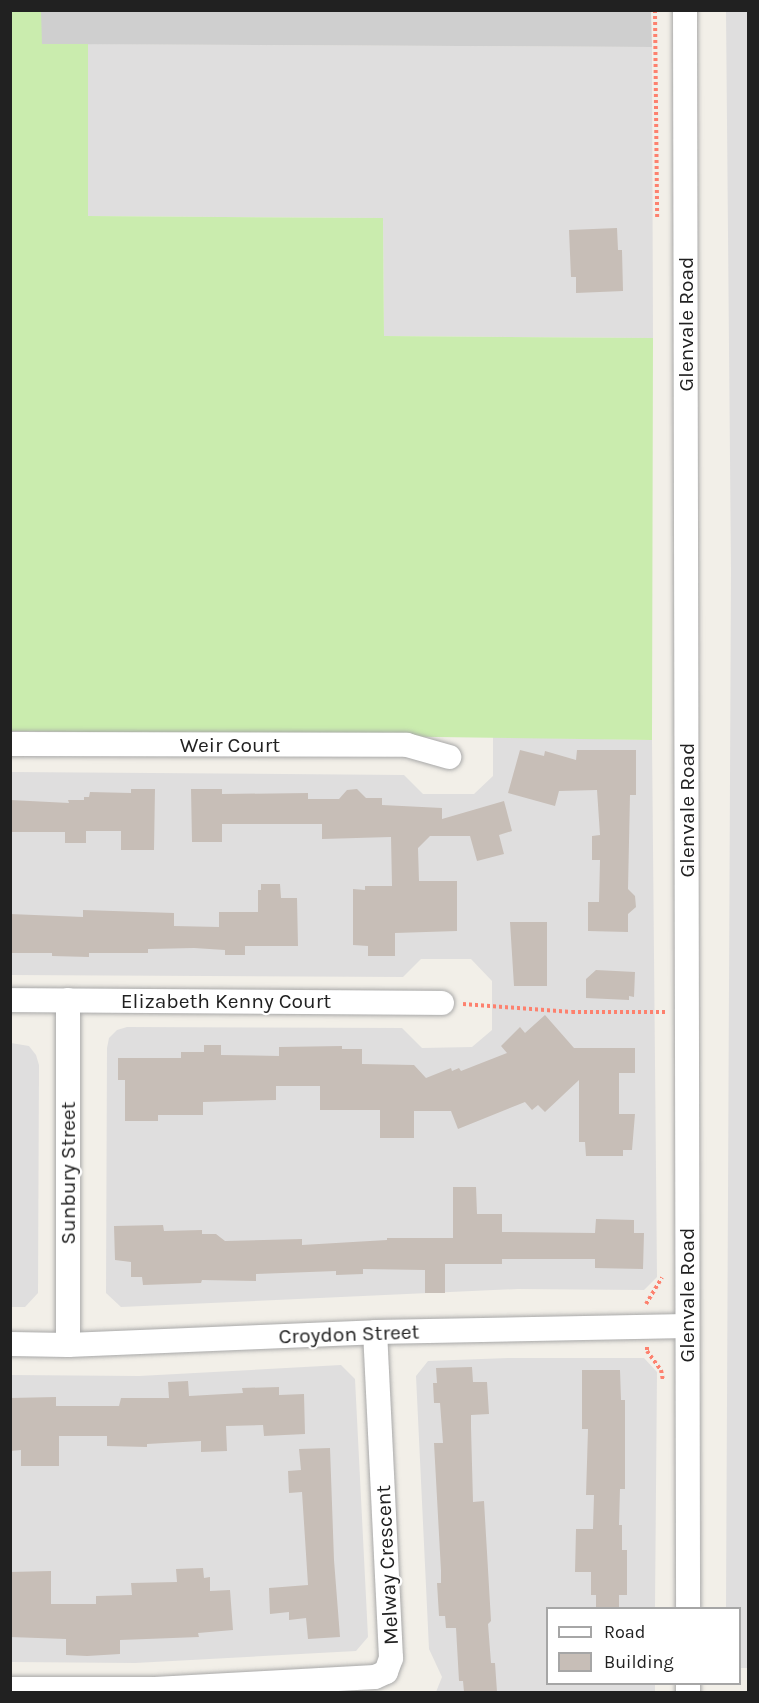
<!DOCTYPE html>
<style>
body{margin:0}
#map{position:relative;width:759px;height:1703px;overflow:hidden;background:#f2efe8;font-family:Karla,sans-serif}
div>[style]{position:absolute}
.residential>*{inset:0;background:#dfdede}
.religious>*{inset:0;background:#cfcfcf}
.grass>*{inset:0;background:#caecae}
.building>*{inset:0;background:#c7beb7}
.path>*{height:4px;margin-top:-2px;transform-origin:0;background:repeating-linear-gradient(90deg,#fd816e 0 3px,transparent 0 6px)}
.roads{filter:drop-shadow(0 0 2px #a8a8a8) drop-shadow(0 0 2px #a8a8a8)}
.minor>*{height:24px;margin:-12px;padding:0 12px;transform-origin:12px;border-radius:12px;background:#fff}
span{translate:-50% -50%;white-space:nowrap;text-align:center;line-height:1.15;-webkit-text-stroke:4.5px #fff;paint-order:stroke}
.street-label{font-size:21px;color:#212121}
.frame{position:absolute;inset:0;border:12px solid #212121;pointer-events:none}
.legend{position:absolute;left:546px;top:1607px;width:195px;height:78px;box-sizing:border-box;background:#fff;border:2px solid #a6a6a6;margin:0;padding:8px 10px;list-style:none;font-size:18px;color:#212121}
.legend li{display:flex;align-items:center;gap:12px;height:30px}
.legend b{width:30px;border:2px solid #a6a6a6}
</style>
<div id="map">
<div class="residential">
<div style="clip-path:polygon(748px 10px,748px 1668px,740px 1668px,740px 1608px,726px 1608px,731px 570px,726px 11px)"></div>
<div style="clip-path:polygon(88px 44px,652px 47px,653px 338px,384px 336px,383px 218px,87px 216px)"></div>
<div style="clip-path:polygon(493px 737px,652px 740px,657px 1277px,644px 1290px,518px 1289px,121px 1307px,106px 1293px,107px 1048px,109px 1038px,117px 1030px,127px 1027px,402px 1028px,422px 1048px,472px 1047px,492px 1030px,492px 981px,471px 959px,421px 959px,403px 977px,11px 975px,11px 772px,404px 775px,423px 794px,474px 794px,493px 776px)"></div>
<div style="clip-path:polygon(11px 1043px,29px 1046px,36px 1055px,39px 1065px,38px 1293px,25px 1307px,11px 1307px)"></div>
<div style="clip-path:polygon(508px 1358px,644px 1358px,657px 1372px,655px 1608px,548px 1608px,548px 1684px,655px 1684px,655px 1692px,436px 1692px,442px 1677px,429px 1649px,416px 1376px,428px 1361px)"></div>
<div style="clip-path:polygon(341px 1365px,355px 1379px,368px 1637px,356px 1651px,135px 1663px,11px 1662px,11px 1375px,139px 1376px)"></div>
</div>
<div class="religious">
<div style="clip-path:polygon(41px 11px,651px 11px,652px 47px,41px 44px)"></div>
</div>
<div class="grass">
<div style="clip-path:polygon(11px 11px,41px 11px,42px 44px,88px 44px,88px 216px,383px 218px,384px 336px,653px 338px,652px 740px,11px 731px)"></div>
</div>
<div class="building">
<div style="clip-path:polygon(617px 228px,618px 250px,622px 250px,623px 291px,576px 293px,576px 277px,571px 277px,569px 230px)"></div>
<div style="clip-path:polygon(520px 750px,544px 756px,545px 751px,576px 760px,577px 750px,636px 750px,636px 795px,630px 795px,628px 889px,635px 896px,636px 907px,628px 914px,628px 932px,588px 931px,588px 902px,599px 902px,600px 860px,592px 860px,592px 836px,600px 835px,597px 790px,559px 791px,555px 806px,508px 793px)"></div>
<div style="clip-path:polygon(131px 789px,155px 789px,154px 850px,121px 850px,121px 831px,86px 831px,86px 843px,65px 843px,65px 832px,10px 832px,10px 800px,69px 803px,68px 800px,84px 800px,84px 797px,89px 797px,90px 792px,131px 793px)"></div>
<div style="clip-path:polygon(191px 789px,222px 789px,222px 794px,308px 793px,308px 799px,339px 799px,347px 790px,357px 789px,366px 798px,382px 798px,382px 805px,442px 808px,442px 819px,504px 801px,512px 831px,499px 835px,504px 854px,477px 861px,470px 836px,430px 836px,418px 848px,419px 881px,457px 881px,457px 931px,395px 933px,395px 956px,368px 956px,368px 946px,353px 945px,353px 889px,365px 890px,365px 886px,392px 886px,391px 837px,322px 839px,322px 824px,222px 824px,222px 842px,192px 842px)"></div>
<div style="clip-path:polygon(261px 884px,280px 884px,281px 898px,297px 898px,298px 946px,245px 946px,245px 955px,225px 955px,225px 950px,194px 948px,148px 949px,148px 953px,89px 953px,89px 957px,52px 956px,52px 953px,10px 953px,10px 914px,83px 917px,83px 910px,174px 913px,174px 926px,219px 927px,219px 912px,258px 912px,258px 890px,261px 890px)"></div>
<div style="clip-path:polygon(510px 922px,547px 922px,547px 986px,514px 986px)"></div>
<div style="clip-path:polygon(596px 970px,635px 972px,634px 997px,629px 996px,629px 1000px,586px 998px,586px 979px)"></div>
<div style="clip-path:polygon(545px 1015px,574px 1048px,635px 1048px,635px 1073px,619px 1073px,619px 1114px,635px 1114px,632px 1150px,623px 1150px,623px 1156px,586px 1156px,585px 1142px,579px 1142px,579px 1080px,545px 1112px,538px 1105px,532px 1110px,525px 1102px,458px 1129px,451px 1111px,414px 1111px,414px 1138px,380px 1138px,380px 1110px,320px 1110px,320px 1086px,276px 1086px,276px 1100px,203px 1102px,203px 1115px,158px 1115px,158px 1121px,125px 1121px,125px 1080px,118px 1080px,118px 1058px,181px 1058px,181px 1052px,204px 1052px,204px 1045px,221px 1045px,221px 1055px,279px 1056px,279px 1047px,342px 1046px,342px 1049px,362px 1049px,362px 1064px,414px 1065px,426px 1078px,451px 1068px,452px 1071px,459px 1068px,461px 1071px,507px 1053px,501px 1046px,520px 1027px,525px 1033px)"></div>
<div style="clip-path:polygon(453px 1187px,476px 1187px,477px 1214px,502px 1214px,502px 1232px,595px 1233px,596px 1219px,634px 1220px,634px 1233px,644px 1233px,643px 1269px,595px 1268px,595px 1259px,502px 1259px,502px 1264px,445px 1264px,445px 1293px,425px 1293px,425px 1270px,363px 1269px,363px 1274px,336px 1275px,336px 1271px,256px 1274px,256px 1281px,202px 1280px,201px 1283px,143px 1285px,142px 1277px,131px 1277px,131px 1262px,115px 1260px,114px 1226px,163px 1225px,164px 1231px,202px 1230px,202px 1234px,216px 1234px,225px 1241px,302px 1239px,302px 1245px,387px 1240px,387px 1238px,453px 1238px)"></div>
<div style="clip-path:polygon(472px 1367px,473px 1382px,487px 1382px,489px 1414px,471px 1415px,471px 1427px,473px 1502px,484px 1501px,491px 1621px,488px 1624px,491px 1663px,495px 1663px,497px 1692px,464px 1692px,463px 1681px,459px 1681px,456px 1628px,446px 1628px,445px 1616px,439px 1616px,437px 1583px,441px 1583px,441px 1571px,434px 1443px,443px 1443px,440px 1403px,434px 1403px,433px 1383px,437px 1383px,436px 1368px)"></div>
<div style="clip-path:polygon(582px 1370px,620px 1370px,621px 1400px,625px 1400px,625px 1489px,620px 1489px,619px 1525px,622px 1525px,622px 1550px,627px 1550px,627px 1595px,619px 1595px,619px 1608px,596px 1608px,596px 1595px,591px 1595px,591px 1572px,575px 1572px,576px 1529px,593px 1529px,594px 1495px,586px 1495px,588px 1429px,582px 1429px)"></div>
<div style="clip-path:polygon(188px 1381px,189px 1396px,243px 1393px,242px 1388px,279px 1387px,279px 1395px,304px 1394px,305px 1434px,264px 1436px,263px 1425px,226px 1426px,227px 1451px,201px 1452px,201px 1441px,147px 1444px,147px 1447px,107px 1446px,107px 1436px,59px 1436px,59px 1466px,21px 1466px,21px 1450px,10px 1451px,10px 1398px,56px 1397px,56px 1406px,119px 1406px,121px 1398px,169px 1398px,168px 1382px)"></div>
<div style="clip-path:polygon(330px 1448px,334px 1560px,340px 1637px,308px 1639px,306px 1618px,289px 1620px,289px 1612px,270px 1614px,269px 1588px,308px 1585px,302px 1492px,289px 1493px,288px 1471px,301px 1470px,299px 1449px)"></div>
<div style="clip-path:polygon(203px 1568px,204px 1578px,210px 1577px,210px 1591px,230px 1590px,233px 1630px,198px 1633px,199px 1637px,120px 1640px,120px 1654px,87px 1656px,66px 1655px,66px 1639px,10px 1637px,10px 1572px,51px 1571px,51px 1604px,96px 1604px,96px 1596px,132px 1595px,131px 1583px,177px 1582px,176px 1569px)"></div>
</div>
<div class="path">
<div style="left:655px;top:10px;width:207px;rotate:89.4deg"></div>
<div style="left:463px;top:1004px;width:109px;rotate:4.2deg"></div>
<div style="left:572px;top:1012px;width:93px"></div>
<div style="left:646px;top:1304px;width:31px;rotate:-59deg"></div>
<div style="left:647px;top:1347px;width:4px;rotate:90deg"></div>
<div style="left:647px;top:1351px;width:24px;rotate:54deg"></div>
<div style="left:661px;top:1370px;width:10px;rotate:79deg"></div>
</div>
<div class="roads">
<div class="minor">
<div style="left:685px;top:10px;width:1598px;rotate:89.89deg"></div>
<div style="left:10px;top:744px;width:397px;rotate:0.1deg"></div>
<div style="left:407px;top:745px;width:44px;rotate:15.9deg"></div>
<div style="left:10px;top:1000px;width:432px;rotate:0.4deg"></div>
<div style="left:10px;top:1344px;width:58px;rotate:1deg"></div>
<div style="left:68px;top:1345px;width:307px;rotate:-2.4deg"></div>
<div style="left:375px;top:1332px;width:312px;rotate:-1.1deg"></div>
<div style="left:68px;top:1345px;width:345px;rotate:-90deg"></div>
<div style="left:688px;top:1684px;width:8px;rotate:90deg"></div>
<div style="left:10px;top:1689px;width:145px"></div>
<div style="left:155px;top:1689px;width:220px;rotate:-3.1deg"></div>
<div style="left:375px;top:1677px;width:12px;rotate:-24deg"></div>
<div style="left:386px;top:1672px;width:15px;rotate:-70deg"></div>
<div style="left:391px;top:1658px;width:326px;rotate:-92.8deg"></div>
</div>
</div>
<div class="street-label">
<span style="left:686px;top:324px;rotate:-90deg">Glenvale Road</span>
<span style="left:230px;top:745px">Weir Court</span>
<span style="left:687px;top:810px;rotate:-90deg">Glenvale Road</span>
<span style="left:226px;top:1001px">Elizabeth Kenny Court</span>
<span style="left:68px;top:1173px;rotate:-90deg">Sunbury Street</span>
<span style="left:687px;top:1295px;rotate:-90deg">Glenvale Road</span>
<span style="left:349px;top:1334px;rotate:-2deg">Croydon Street</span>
<span style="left:387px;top:1565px;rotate:-93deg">Melway Crescent</span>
</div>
<div class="frame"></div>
<ul class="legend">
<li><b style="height:8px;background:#fff"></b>Road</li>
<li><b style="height:16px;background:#c7beb7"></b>Building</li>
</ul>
</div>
